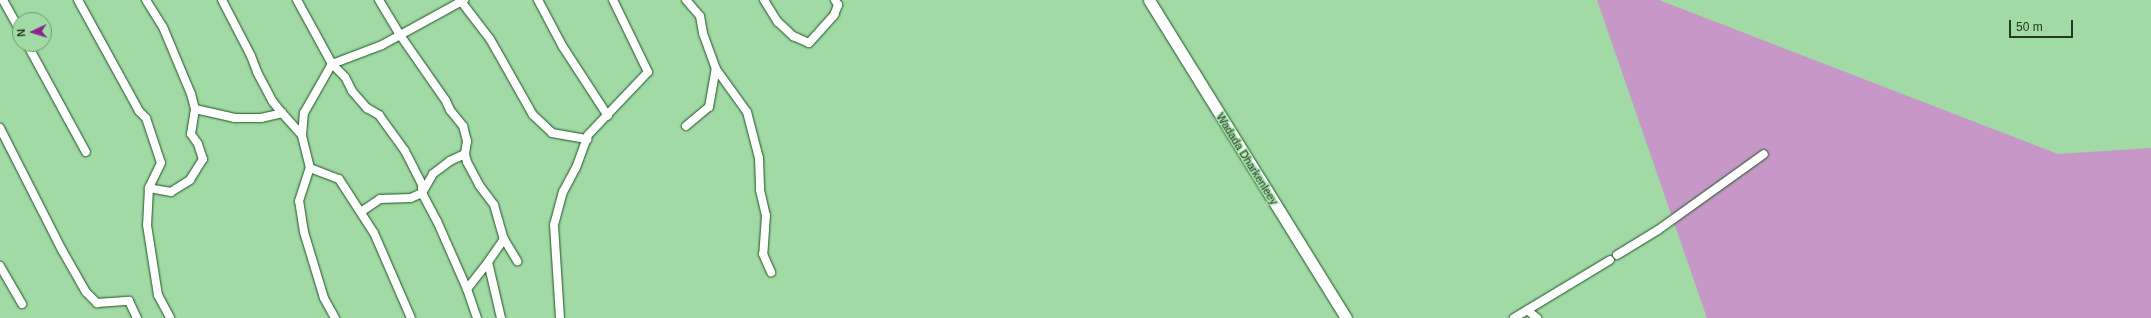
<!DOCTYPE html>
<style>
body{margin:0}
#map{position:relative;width:2151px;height:318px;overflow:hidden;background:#a1daa4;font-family:Helvetica,sans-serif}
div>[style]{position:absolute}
.green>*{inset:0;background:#c697c7}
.roads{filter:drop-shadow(0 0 1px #1f5425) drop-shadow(0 0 1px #1f5425)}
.minor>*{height:8px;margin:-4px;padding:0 4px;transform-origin:4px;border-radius:4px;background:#fff}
.secondary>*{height:11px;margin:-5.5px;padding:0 5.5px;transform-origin:5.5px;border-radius:5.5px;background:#fff}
span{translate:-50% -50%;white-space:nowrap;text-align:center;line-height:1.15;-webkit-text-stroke:3px #a1daa4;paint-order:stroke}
.street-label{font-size:11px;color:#233a25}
.north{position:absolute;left:12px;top:12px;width:40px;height:40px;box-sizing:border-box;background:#a1daa4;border:1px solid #6f9a71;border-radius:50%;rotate:266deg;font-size:11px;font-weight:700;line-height:16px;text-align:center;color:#233a25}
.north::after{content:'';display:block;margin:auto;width:14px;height:18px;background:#89268f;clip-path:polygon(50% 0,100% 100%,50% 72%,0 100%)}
.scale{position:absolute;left:2009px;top:20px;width:64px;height:18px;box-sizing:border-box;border:2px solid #233a25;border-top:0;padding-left:5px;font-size:12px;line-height:14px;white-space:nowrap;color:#233a25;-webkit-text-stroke:3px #a1daa4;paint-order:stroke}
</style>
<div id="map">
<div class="green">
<div style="clip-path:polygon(1597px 0,1659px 0,2058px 154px,2151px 148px,2151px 318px,1707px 318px)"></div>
</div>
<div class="roads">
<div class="minor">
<div style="left:3px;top:0;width:35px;rotate:61deg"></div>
<div style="left:78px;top:0;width:127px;rotate:61.2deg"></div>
<div style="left:139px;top:111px;width:10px;rotate:45deg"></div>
<div style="left:146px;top:118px;width:47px;rotate:71.6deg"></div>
<div style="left:161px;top:163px;width:28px;rotate:116deg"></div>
<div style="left:146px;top:0;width:32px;rotate:58deg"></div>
<div style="left:163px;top:27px;width:73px;rotate:67.3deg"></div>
<div style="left:191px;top:94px;width:16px;rotate:75deg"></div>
<div style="left:195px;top:109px;width:25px;rotate:99deg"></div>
<div style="left:191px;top:134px;width:12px;rotate:55deg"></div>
<div style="left:198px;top:144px;width:16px;rotate:72deg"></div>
<div style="left:203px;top:159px;width:25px;rotate:122deg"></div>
<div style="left:190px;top:180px;width:22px;rotate:148deg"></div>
<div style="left:171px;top:192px;width:22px;rotate:-170deg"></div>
<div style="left:149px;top:188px;width:37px;rotate:93deg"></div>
<div style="left:147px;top:225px;width:71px;rotate:81.1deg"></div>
<div style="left:158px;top:295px;width:26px;rotate:62deg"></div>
<div style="left:222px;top:0;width:63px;rotate:62.6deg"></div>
<div style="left:251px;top:56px;width:17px;rotate:69deg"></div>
<div style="left:257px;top:72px;width:34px;rotate:62deg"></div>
<div style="left:273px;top:102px;width:14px;rotate:51deg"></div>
<div style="left:297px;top:0;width:73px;rotate:61.3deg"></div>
<div style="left:332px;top:64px;width:18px;rotate:45deg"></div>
<div style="left:345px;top:77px;width:16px;rotate:63deg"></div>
<div style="left:352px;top:91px;width:23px;rotate:49deg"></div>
<div style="left:367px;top:108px;width:14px;rotate:30deg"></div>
<div style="left:379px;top:115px;width:44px;rotate:54.2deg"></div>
<div style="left:405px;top:151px;width:38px;rotate:63deg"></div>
<div style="left:422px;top:185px;width:8px;rotate:90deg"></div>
<div style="left:422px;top:193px;width:12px;rotate:156deg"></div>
<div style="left:411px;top:198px;width:31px;rotate:178deg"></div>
<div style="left:380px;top:199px;width:23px;rotate:146deg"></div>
<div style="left:379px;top:0;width:41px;rotate:59deg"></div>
<div style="left:400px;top:35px;width:80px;rotate:55.1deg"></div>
<div style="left:446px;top:101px;width:10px;rotate:66deg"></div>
<div style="left:450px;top:110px;width:21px;rotate:51deg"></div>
<div style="left:463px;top:126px;width:16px;rotate:75deg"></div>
<div style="left:467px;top:141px;width:13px;rotate:99deg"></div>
<div style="left:465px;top:154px;width:8px;rotate:76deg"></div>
<div style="left:467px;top:162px;width:26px;rotate:62deg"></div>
<div style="left:479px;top:185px;width:25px;rotate:53deg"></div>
<div style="left:494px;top:205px;width:35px;rotate:74deg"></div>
<div style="left:460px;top:0;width:49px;rotate:52.4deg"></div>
<div style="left:490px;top:39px;width:87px;rotate:60.5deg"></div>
<div style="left:533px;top:115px;width:26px;rotate:43deg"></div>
<div style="left:552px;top:133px;width:36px;rotate:10deg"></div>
<div style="left:538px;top:0;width:53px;rotate:62deg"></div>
<div style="left:563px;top:47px;width:82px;rotate:56.9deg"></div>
<div style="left:764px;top:0;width:26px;rotate:58deg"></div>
<div style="left:778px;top:22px;width:21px;rotate:43deg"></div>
<div style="left:793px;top:36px;width:17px;rotate:24deg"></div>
<div style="left:809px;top:43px;width:38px;rotate:-48deg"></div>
<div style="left:834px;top:15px;width:11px;rotate:-68deg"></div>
<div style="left:838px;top:5px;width:6px;rotate:-121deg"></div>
<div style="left:27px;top:44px;width:123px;rotate:61.4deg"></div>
<div style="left:716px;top:69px;width:53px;rotate:54.2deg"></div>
<div style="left:747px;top:112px;width:48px;rotate:75.4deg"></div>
<div style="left:759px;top:158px;width:32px;rotate:88deg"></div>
<div style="left:760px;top:190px;width:26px;rotate:77deg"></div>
<div style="left:766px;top:215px;width:39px;rotate:94deg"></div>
<div style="left:763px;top:254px;width:20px;rotate:66deg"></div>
<div style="left:195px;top:109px;width:41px;rotate:12.7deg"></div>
<div style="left:235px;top:118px;width:26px"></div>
<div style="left:261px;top:118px;width:22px;rotate:-13deg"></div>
<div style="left:282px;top:113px;width:30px;rotate:48deg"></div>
<div style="left:686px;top:126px;width:30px;rotate:-40deg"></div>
<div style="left:709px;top:107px;width:39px;rotate:-80deg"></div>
<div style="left:716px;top:69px;width:38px;rotate:-110deg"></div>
<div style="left:703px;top:33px;width:17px;rotate:-100deg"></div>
<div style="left:700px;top:16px;width:21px;rotate:-131deg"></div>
<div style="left:0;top:128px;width:137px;rotate:63.1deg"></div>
<div style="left:62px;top:250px;width:48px;rotate:60.3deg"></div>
<div style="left:86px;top:292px;width:16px;rotate:45deg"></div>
<div style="left:97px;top:303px;width:32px;rotate:-4deg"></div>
<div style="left:129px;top:301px;width:19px;rotate:65deg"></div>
<div style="left:465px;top:154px;width:17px;rotate:155deg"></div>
<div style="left:450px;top:161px;width:21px;rotate:143deg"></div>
<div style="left:433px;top:174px;width:22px;rotate:120deg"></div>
<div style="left:422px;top:193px;width:32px;rotate:62deg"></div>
<div style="left:437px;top:221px;width:74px;rotate:66.2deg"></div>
<div style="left:467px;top:289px;width:31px;rotate:71deg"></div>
<div style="left:310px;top:168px;width:31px;rotate:21deg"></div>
<div style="left:339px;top:179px;width:64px;rotate:57.1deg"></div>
<div style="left:374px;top:233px;width:93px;rotate:66.5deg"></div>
<div style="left:1617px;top:255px;width:48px;rotate:-31.4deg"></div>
<div style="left:1658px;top:230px;width:130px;rotate:-35.6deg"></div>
<div style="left:0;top:266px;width:44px;rotate:59.9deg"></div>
<div style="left:467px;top:289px;width:34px;rotate:-52deg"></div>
<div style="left:1527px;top:310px;width:13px;rotate:39deg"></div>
<div style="left:335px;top:318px;width:23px;rotate:-119deg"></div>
<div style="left:324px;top:298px;width:69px;rotate:-106.9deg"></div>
<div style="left:304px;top:232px;width:31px;rotate:-99deg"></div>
<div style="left:299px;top:201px;width:35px;rotate:-72deg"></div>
<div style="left:310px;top:168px;width:34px;rotate:-104deg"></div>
<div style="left:302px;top:135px;width:22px;rotate:-85deg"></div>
<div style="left:304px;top:113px;width:56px;rotate:-60.3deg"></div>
<div style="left:332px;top:64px;width:53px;rotate:-20.8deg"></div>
<div style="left:382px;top:45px;width:94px;rotate:-28.8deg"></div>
<div style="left:501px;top:318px;width:57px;rotate:-103.1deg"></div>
<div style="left:488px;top:262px;width:28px;rotate:-55deg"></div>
<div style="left:504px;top:239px;width:26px;rotate:59deg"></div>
<div style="left:560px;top:318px;width:93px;rotate:-93.7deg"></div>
<div style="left:554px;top:225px;width:34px;rotate:-75deg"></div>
<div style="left:563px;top:192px;width:27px;rotate:-62deg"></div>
<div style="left:576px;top:168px;width:35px;rotate:-70deg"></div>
<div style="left:588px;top:135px;width:87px;rotate:-46.4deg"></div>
<div style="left:648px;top:72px;width:80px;rotate:-115.9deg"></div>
<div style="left:1514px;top:318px;width:112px;rotate:-31.1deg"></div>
</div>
<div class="secondary">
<div style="left:1149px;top:0;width:374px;rotate:58.2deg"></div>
</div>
</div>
<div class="street-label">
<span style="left:1247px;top:159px;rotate:58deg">Wadada Dharkenleey</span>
</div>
<div class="north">N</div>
<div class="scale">50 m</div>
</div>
